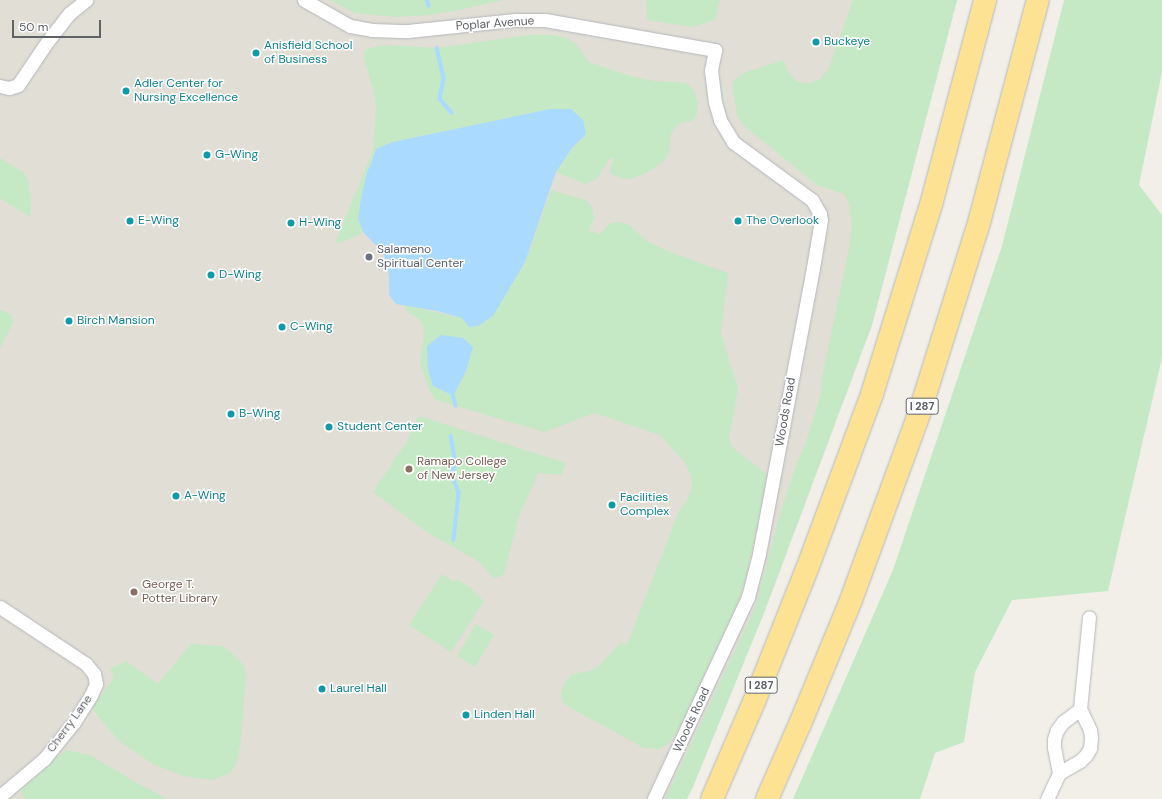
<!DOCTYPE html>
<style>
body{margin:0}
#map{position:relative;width:1162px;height:799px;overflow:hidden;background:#f1efe8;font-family:"DM Sans",sans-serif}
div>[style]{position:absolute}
.education>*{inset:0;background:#e1ded6}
.green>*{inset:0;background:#c5e8c5}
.water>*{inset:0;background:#aadaff}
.stream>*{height:3.5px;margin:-1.75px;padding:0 1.75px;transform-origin:1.75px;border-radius:1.75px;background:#aadaff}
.roads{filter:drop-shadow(0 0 1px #b5b8bc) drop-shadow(0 0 1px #b5b8bc)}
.street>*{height:13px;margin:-6.5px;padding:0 6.5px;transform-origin:6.5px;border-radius:6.5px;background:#fff}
.highway>*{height:22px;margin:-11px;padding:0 11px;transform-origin:11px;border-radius:11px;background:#fde293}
.dots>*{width:11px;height:11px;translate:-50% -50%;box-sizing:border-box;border:2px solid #fff;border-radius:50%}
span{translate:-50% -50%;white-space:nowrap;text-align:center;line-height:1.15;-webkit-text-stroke:3px #fff;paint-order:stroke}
.shield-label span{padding:1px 3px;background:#fff;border:1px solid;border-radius:3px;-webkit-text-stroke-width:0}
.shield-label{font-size:11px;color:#5f6368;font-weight:700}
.street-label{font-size:12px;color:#5f6368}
.culture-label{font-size:12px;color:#0d838f}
.left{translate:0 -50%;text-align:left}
.worship-label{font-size:12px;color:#5b616d}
.education-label{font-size:12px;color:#785e54}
.scale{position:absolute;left:12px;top:20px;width:89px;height:18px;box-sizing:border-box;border:2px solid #5f6368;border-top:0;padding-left:5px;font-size:12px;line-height:14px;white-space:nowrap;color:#5f6368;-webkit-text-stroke:3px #fff;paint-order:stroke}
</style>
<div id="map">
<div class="education">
<div style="clip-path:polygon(0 0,957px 0,872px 325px,764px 613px,687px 799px,0 799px)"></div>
</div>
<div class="green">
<div style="clip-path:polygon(330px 0,503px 0,454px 11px,428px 15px,395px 17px,355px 13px)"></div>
<div style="clip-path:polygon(646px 0,720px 0,715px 20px,692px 27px,647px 20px)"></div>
<div style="clip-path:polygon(853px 0,957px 0,872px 325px,764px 613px,693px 787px,687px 799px,665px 799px,756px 606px,779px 517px,794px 471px,806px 442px,821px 394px,822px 377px,849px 249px,852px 225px,849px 204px,844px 194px,817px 185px,742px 124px,737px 114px,732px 85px,734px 80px,746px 72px,784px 60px,788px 72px,795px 80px,802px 83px,811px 83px,820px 79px,829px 68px)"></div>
<div style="clip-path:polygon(1064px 0,1162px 0,1162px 72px,1139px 185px,1162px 215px,1162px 358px,1108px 591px,1012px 600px,975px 672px,964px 742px,935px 753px,920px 799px,793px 799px,893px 570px,1002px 246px)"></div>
<div style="clip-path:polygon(530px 35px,555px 35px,567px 38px,575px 43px,589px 62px,631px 76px,654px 81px,678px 82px,688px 84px,694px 90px,698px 102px,697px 114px,693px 121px,684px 122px,678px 125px,671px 133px,669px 152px,665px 160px,651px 170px,634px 178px,624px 179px,609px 173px,614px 158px,609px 159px,597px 179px,585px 184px,556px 172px,572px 148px,586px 134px,550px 109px,393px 142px,376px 149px,367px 173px,361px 198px,358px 219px,363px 232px,345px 241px,335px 243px,373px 150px,376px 106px,373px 89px,364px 58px,364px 51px,369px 48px,387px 45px,437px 48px)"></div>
<div style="clip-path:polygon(0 158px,23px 172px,28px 180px,31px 205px,30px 217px,0 198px)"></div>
<div style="clip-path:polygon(551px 190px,586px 200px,592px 207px,594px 218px,589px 231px,599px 234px,611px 223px,621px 222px,629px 225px,647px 241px,670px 252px,728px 273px,721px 334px,738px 389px,729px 438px,732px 447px,767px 474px,753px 546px,745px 580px,738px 602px,725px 632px,676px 734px,669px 743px,659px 749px,644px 748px,569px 707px,563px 702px,561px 694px,564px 684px,572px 674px,590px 671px,599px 666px,620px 643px,627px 645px,679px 511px,688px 499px,692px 488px,691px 476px,686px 464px,660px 435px,595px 413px,544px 432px,436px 400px,430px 392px,420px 363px,424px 329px,419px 319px,408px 312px,404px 305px,462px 318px,469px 327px,525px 262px)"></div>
<div style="clip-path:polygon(0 310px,7px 312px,12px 316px,13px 323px,0 348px)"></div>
<div style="clip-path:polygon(419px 416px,566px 463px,562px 475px,538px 473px,519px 516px,504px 574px,499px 577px,494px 578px,478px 561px,428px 533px,373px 492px,407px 441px)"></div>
<div style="clip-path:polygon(442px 574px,454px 582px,456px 579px,471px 588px,484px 601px,451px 652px,409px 625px)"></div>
<div style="clip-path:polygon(476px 624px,494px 635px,475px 667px,457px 656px)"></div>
<div style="clip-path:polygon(191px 644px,221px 646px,229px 650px,244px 665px,246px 674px,241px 741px,237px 760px,234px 768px,228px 774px,212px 780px,184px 776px,153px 764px,119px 741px,93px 710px,94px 705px,113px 679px,113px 675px,110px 669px,126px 661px,158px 684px)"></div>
<div style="clip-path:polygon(67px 750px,90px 755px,137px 783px,168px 799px,24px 799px,21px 791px,53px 761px)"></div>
</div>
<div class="water">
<div style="clip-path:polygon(550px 109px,571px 109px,583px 120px,586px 134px,572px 148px,556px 172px,525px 262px,493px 316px,478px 326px,469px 327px,462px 318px,437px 311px,396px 304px,389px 295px,389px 275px,384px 254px,363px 232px,358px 219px,361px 198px,367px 173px,376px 149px,393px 142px)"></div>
<div style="clip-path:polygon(441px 335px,463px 338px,473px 347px,466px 371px,454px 394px,450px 394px,433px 386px,428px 370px,427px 346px)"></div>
</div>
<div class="stream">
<div style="left:427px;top:0;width:6px;rotate:72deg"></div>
<div style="left:437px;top:48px;width:31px;rotate:77deg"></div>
<div style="left:444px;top:78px;width:21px;rotate:101deg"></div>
<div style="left:440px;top:99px;width:18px;rotate:49deg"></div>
<div style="left:453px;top:394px;width:12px;rotate:76deg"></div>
<div style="left:451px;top:436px;width:27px;rotate:80deg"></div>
<div style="left:456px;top:463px;width:12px;rotate:110deg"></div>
<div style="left:452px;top:474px;width:20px;rotate:70deg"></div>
<div style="left:459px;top:493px;width:47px;rotate:96.1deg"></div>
</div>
<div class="roads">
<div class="street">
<div style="left:304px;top:0;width:53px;rotate:29.5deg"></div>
<div style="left:350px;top:26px;width:22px;rotate:10deg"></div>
<div style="left:372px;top:30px;width:36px;rotate:2deg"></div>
<div style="left:408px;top:31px;width:108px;rotate:-5.9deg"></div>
<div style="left:515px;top:20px;width:30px"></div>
<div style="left:545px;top:20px;width:173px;rotate:10deg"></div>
<div style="left:715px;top:50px;width:20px;rotate:101deg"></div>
<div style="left:711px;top:70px;width:32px;rotate:83deg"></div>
<div style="left:715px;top:102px;width:19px;rotate:74deg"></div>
<div style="left:720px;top:120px;width:26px;rotate:59deg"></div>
<div style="left:733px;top:142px;width:98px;rotate:36.3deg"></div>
<div style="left:812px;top:200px;width:16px;rotate:60deg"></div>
<div style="left:820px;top:214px;width:6px;rotate:81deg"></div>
<div style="left:821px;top:220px;width:49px;rotate:99.5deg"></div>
<div style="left:813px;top:268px;width:167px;rotate:100.7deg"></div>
<div style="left:782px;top:432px;width:124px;rotate:100.7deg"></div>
<div style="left:759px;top:554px;width:44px;rotate:104.3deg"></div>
<div style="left:748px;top:597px;width:223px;rotate:115deg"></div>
<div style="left:0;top:86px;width:9px;rotate:13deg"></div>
<div style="left:9px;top:88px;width:9px;rotate:-18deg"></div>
<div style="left:18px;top:85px;width:52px;rotate:-56deg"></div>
<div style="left:47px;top:42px;width:37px;rotate:-52deg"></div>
<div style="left:70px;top:13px;width:21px;rotate:-39deg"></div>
<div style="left:0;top:607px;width:103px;rotate:33.5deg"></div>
<div style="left:86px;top:664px;width:13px;rotate:51deg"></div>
<div style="left:94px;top:674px;width:10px;rotate:79deg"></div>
<div style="left:96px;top:684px;width:12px;rotate:114deg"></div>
<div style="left:91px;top:695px;width:32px;rotate:122deg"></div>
<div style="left:74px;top:722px;width:48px;rotate:129deg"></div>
<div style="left:44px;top:759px;width:57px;rotate:139.9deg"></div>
<div style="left:1059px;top:773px;width:25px;rotate:-101deg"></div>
<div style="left:1054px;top:748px;width:9px;rotate:-90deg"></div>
<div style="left:1054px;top:739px;width:9px;rotate:-72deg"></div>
<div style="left:1057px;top:730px;width:10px;rotate:-53deg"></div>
<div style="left:1063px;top:722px;width:21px;rotate:-37deg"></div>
<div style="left:1047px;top:799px;width:29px;rotate:-65deg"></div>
<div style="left:1059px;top:773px;width:24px;rotate:-30deg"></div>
<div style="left:1080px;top:761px;width:8px;rotate:-45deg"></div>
<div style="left:1086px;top:755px;width:8px;rotate:-60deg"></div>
<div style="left:1090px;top:748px;width:10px;rotate:-84deg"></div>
<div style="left:1091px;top:738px;width:8px;rotate:-97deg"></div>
<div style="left:1090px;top:730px;width:23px;rotate:-115deg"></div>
<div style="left:1080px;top:709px;width:92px;rotate:-84.4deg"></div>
</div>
<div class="highway">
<div style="left:712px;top:799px;width:106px;rotate:-66.6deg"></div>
<div style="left:754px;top:702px;width:143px;rotate:-68.3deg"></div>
<div style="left:807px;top:569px;width:187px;rotate:-69.6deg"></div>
<div style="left:872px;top:394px;width:198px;rotate:-72.7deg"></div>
<div style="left:931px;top:205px;width:212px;rotate:-75.2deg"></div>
<div style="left:767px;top:799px;width:82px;rotate:-66.3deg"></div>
<div style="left:800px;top:724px;width:134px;rotate:-67.6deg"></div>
<div style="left:851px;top:600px;width:201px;rotate:-69.9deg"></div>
<div style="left:920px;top:411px;width:201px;rotate:-72.6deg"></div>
<div style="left:980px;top:219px;width:227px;rotate:-75.2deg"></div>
</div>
</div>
<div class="dots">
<div style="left:816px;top:42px;background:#0f9aa8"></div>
<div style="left:256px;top:53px;background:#0f9aa8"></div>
<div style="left:126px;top:91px;background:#0f9aa8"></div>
<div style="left:207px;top:155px;background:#0f9aa8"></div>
<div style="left:130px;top:221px;background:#0f9aa8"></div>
<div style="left:738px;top:221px;background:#0f9aa8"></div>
<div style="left:291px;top:223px;background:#0f9aa8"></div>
<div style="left:369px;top:257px;background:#6b7280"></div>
<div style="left:211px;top:275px;background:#0f9aa8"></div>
<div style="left:69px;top:321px;background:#0f9aa8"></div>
<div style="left:282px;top:327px;background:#0f9aa8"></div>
<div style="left:231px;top:414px;background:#0f9aa8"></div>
<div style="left:329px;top:427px;background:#0f9aa8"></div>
<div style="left:409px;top:469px;background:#8d6e63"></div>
<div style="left:176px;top:496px;background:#0f9aa8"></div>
<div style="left:612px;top:505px;background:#0f9aa8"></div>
<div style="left:134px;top:592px;background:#8d6e63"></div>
<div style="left:322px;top:689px;background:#0f9aa8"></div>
<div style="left:466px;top:715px;background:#0f9aa8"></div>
</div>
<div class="shield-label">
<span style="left:922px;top:406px">I 287</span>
<span style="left:761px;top:685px">I 287</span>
</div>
<div class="street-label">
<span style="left:495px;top:24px;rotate:-4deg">Poplar Avenue</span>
<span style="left:786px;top:412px;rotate:-80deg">Woods Road</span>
<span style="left:692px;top:720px;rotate:-65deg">Woods Road</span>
<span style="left:70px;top:724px;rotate:-54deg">Cherry Lane</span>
</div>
<div class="culture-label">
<span class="left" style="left:824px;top:42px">Buckeye</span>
<span class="left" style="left:264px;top:53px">Anisfield School<br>of Business</span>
<span class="left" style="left:134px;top:91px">Adler Center for<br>Nursing Excellence</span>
<span class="left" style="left:215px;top:155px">G-Wing</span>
<span class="left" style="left:138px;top:221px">E-Wing</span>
<span class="left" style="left:746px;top:221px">The Overlook</span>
<span class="left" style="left:299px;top:223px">H-Wing</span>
<span class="left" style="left:219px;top:275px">D-Wing</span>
<span class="left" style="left:77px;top:321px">Birch Mansion</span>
<span class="left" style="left:290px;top:327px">C-Wing</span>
<span class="left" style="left:239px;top:414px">B-Wing</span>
<span class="left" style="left:337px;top:427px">Student Center</span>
<span class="left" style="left:184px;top:496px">A-Wing</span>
<span class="left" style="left:620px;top:505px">Facilities<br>Complex</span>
<span class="left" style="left:330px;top:689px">Laurel Hall</span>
<span class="left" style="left:474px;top:715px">Linden Hall</span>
</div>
<div class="worship-label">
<span class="left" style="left:377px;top:257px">Salameno<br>Spiritual Center</span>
</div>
<div class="education-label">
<span class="left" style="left:417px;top:469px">Ramapo College<br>of New Jersey</span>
<span class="left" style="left:142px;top:592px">George T.<br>Potter Library</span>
</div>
<div class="scale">50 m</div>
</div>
